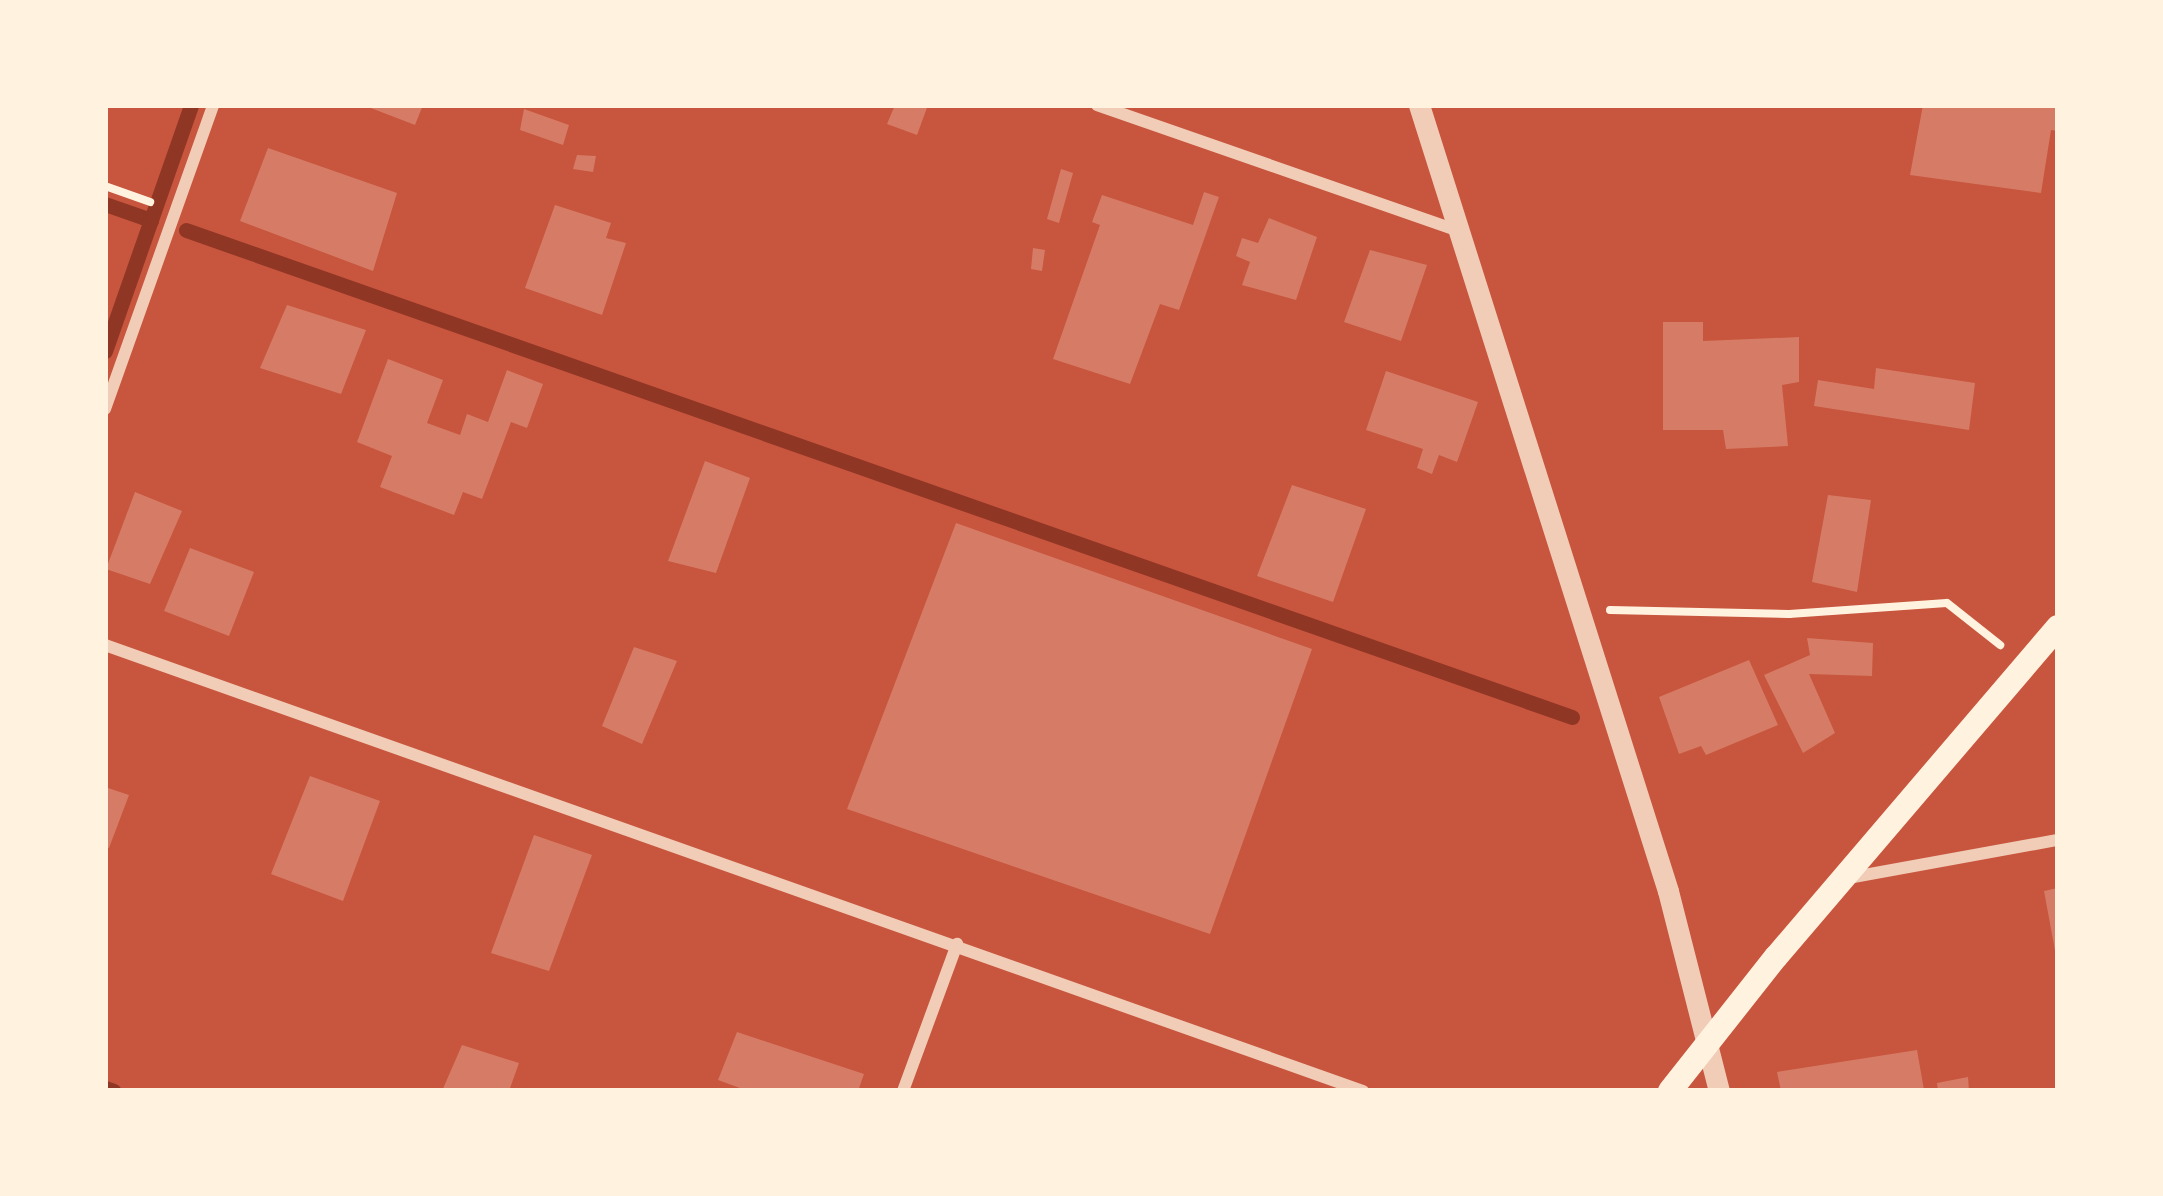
<!DOCTYPE html>
<style>
body{margin:0}
#map{position:relative;width:2163px;height:1196px;overflow:hidden;background:#c8553d;font-family:"Exo 2",sans-serif}
div>[style]{position:absolute}
.stream>*{height:15px;margin:-7.5px;padding:0 7.5px;transform-origin:7.5px;border-radius:7.5px;background:#8f3625}
.building>*{inset:0;background:#d67c66}
.path>*{height:8px;margin:-4px;padding:0 4px;transform-origin:4px;border-radius:4px;background:#fff3e0}
.minor>*{height:12px;margin:-6px;padding:0 6px;transform-origin:6px;border-radius:6px;background:#f1ccb7}
.tertiary>*{height:21px;margin:-10.5px;padding:0 10.5px;transform-origin:10.5px;border-radius:10.5px;background:#f1ccb7}
.secondary>*{height:24px;margin:-12px;padding:0 12px;transform-origin:12px;border-radius:12px;background:#fff3e0}
span{translate:-50% -50%;white-space:nowrap;text-align:center;line-height:1.15;-webkit-text-stroke:9px #fff3e0;paint-order:stroke}
.frame{position:absolute;inset:0;border:108px solid #fff3e0;pointer-events:none}
</style>
<div id="map">
<div class="stream">
<div style="left:105px;top:204px;width:49px;rotate:19.2deg"></div>
<div style="left:186px;top:230px;width:1469px;rotate:19.36deg"></div>
<div style="left:105px;top:351px;width:261px;rotate:-70.7deg"></div>
<div style="left:105px;top:1088px;width:9px;rotate:18deg"></div>
</div>
<div class="building">
<div style="clip-path:polygon(363px 105px,423px 105px,415px 125px)"></div>
<div style="clip-path:polygon(895px 105px,928px 105px,917px 135px,887px 124px)"></div>
<div style="clip-path:polygon(1923px 105px,2058px 105px,2058px 131px,2051px 130px,2041px 193px,1910px 175px)"></div>
<div style="clip-path:polygon(524px 109px,569px 125px,563px 145px,520px 130px)"></div>
<div style="clip-path:polygon(268px 148px,397px 193px,373px 271px,240px 221px)"></div>
<div style="clip-path:polygon(577px 155px,596px 156px,593px 172px,573px 169px)"></div>
<div style="clip-path:polygon(1061px 169px,1073px 173px,1059px 223px,1047px 219px)"></div>
<div style="clip-path:polygon(1204px 192px,1219px 197px,1179px 310px,1160px 304px,1130px 384px,1053px 359px,1100px 225px,1092px 222px,1102px 195px,1193px 225px)"></div>
<div style="clip-path:polygon(555px 205px,611px 223px,606px 238px,626px 243px,602px 315px,525px 288px)"></div>
<div style="clip-path:polygon(1269px 218px,1317px 237px,1296px 300px,1242px 285px,1250px 262px,1236px 256px,1242px 238px,1258px 243px)"></div>
<div style="clip-path:polygon(1033px 248px,1045px 250px,1042px 271px,1031px 269px)"></div>
<div style="clip-path:polygon(1370px 250px,1427px 265px,1401px 341px,1344px 322px)"></div>
<div style="clip-path:polygon(287px 305px,366px 330px,341px 394px,260px 368px)"></div>
<div style="clip-path:polygon(1663px 322px,1703px 322px,1703px 341px,1799px 337px,1799px 382px,1782px 385px,1788px 446px,1726px 449px,1723px 430px,1663px 430px)"></div>
<div style="clip-path:polygon(388px 359px,443px 380px,427px 423px,460px 435px,467px 414px,488px 422px,507px 370px,543px 384px,527px 428px,511px 422px,482px 499px,463px 492px,454px 515px,380px 487px,392px 456px,357px 442px)"></div>
<div style="clip-path:polygon(1876px 368px,1975px 383px,1969px 430px,1814px 406px,1818px 380px,1874px 389px)"></div>
<div style="clip-path:polygon(1386px 371px,1478px 402px,1457px 462px,1439px 455px,1432px 474px,1417px 468px,1423px 449px,1366px 430px)"></div>
<div style="clip-path:polygon(705px 461px,750px 478px,716px 573px,668px 561px)"></div>
<div style="clip-path:polygon(1292px 485px,1366px 509px,1333px 602px,1257px 576px)"></div>
<div style="clip-path:polygon(135px 492px,182px 511px,150px 584px,106px 569px)"></div>
<div style="clip-path:polygon(1828px 495px,1871px 500px,1857px 592px,1812px 582px)"></div>
<div style="clip-path:polygon(956px 523px,1312px 649px,1210px 934px,847px 809px)"></div>
<div style="clip-path:polygon(190px 548px,254px 572px,229px 636px,164px 611px)"></div>
<div style="clip-path:polygon(1807px 638px,1873px 643px,1872px 676px,1809px 674px,1835px 733px,1803px 753px,1764px 675px,1810px 655px)"></div>
<div style="clip-path:polygon(634px 647px,677px 661px,642px 744px,602px 726px)"></div>
<div style="clip-path:polygon(1749px 660px,1778px 725px,1706px 755px,1701px 746px,1679px 754px,1659px 697px)"></div>
<div style="clip-path:polygon(310px 776px,380px 801px,343px 901px,271px 874px)"></div>
<div style="clip-path:polygon(105px 787px,129px 795px,109px 848px,105px 847px)"></div>
<div style="clip-path:polygon(534px 835px,592px 855px,549px 971px,491px 953px)"></div>
<div style="clip-path:polygon(2058px 888px,2058px 955px,2056px 956px,2044px 891px)"></div>
<div style="clip-path:polygon(737px 1032px,864px 1074px,858px 1091px,748px 1091px,718px 1080px)"></div>
<div style="clip-path:polygon(462px 1045px,519px 1063px,509px 1091px,442px 1091px)"></div>
<div style="clip-path:polygon(1917px 1050px,1924px 1090px,1781px 1091px,1777px 1072px)"></div>
<div style="clip-path:polygon(1968px 1077px,1969px 1091px,1938px 1091px,1937px 1083px)"></div>
</div>
<div class="path">
<div style="left:105px;top:186px;width:48px;rotate:19.6deg"></div>
<div style="left:1610px;top:610px;width:179px;rotate:1.3deg"></div>
<div style="left:1789px;top:614px;width:158px;rotate:-4deg"></div>
<div style="left:1947px;top:603px;width:68px;rotate:38.4deg"></div>
</div>
<div class="minor">
<div style="left:1097px;top:105px;width:382px;rotate:19.2deg"></div>
<div style="left:105px;top:409px;width:323px;rotate:-70.4deg"></div>
<div style="left:105px;top:645px;width:1335px;rotate:19.52deg"></div>
<div style="left:1848px;top:878px;width:213px;rotate:-10.3deg"></div>
<div style="left:903px;top:1091px;width:157px;rotate:-69.8deg"></div>
</div>
<div class="tertiary">
<div style="left:1419px;top:105px;width:824px;rotate:72.42deg"></div>
<div style="left:1668px;top:891px;width:206px;rotate:75.7deg"></div>
</div>
<div class="secondary">
<div style="left:1670px;top:1091px;width:171px;rotate:-51.7deg"></div>
<div style="left:1776px;top:957px;width:434px;rotate:-49.5deg"></div>
</div>
<div class="frame"></div>
</div>
